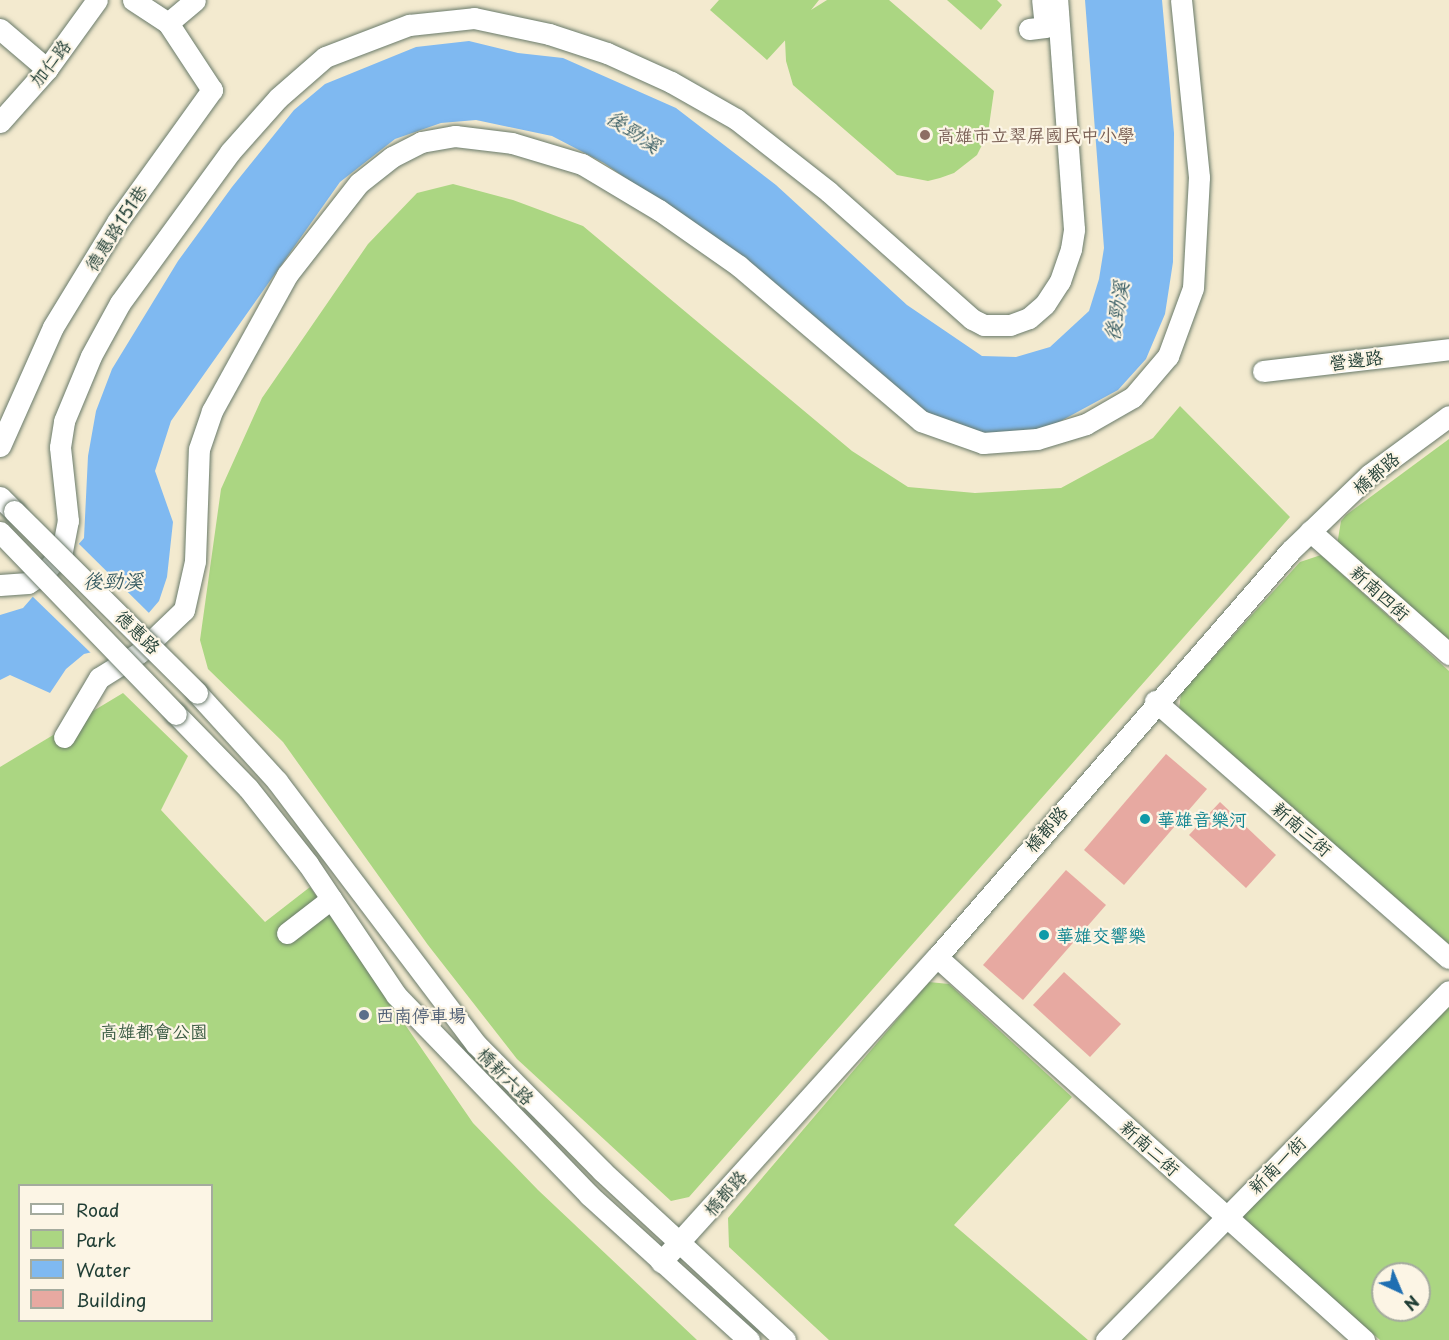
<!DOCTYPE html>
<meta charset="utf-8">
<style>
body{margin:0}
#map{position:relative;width:1449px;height:1340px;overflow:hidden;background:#f3eacf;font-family:"Playpen Sans","LXGW WenKai TC",sans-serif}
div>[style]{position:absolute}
.green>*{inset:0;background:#abd682}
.water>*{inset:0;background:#7fb9f1}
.pier>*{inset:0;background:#f3eacf}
.building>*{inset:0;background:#e7a9a1}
.roads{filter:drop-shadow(0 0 2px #697a6a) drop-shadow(0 0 2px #697a6a)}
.minor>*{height:21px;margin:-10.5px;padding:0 10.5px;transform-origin:10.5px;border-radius:10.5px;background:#fff}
.bridges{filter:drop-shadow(0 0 2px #697a6a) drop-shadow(0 0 2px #697a6a)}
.minor-bridge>*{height:21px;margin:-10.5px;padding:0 10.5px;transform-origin:10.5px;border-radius:10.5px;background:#fff}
.dots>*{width:16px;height:16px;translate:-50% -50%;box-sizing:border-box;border:3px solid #fcf5e5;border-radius:50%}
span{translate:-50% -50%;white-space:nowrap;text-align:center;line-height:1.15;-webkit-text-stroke:4.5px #fcf5e5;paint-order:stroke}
.street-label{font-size:18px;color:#1f3d34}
.education-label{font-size:18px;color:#785e54}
.left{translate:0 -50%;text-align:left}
.culture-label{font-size:18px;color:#0d838f}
.service-label{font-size:18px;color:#4e5e75}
.park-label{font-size:18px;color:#3b5c44}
.water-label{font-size:20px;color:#375c63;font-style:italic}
.legend{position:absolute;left:18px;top:1184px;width:195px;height:138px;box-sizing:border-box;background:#fcf5e5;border:2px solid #a4ab9e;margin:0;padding:8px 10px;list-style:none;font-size:18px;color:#1f3d34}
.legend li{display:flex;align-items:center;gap:12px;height:30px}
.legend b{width:30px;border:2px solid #a4ab9e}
.north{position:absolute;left:1371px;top:1262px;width:60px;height:60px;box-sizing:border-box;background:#fcf5e5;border:2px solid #a4ab9e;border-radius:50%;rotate:136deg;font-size:16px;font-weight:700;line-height:24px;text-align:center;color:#1f3d34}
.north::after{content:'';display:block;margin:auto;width:21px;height:27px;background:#1f6fb2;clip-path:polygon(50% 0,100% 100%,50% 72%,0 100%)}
</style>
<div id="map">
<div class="green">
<div style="clip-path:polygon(719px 0,819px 0,811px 10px,827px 0,889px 0,994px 91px,988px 133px,977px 155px,954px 173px,940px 178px,928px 181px,897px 175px,793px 85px,786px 61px,785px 40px,790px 35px,767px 60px,710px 10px)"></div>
<div style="clip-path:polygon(947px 0,997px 0,1002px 5px,981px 30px)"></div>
<div style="clip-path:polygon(453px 184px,513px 200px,583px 226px,852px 451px,908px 487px,975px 493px,1061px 488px,1153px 438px,1180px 406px,1290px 517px,689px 1197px,671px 1201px,517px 1059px,428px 945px,283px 742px,208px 669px,200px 640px,221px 489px,262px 398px,368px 244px,417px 193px)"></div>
<div style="clip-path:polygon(1449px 439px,1449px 647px,1337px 545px,1341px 521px,1346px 515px)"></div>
<div style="clip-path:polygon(1321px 555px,1449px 671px,1449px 944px,1179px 710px,1181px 693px,1300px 562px)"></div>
<div style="clip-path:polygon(evenodd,123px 693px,188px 756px,161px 810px,265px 922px,310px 887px,473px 1123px,538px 1190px,697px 1340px,0 1340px,0 767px,123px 693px,20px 1186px,212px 1186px,212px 1320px,20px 1320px,20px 1186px)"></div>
<div style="clip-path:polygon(929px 982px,949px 984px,1072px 1097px,954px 1225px,1088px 1340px,829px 1340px,729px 1247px,728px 1218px)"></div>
<div style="clip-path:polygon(evenodd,1449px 998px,1449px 1340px,1380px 1340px,1244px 1219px,1243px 1210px,1449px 998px,1383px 1274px,1419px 1274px,1419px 1310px,1383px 1310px,1383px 1274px)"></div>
</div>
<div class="water">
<div style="clip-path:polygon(1085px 0,1162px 0,1174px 133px,1173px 262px,1165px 314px,1146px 359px,1118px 390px,1046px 429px,974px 436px,917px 411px,713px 239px,604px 163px,552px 136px,476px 120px,441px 123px,395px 139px,340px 182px,171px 421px,155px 471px,173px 522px,167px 577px,159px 601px,135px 629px,109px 648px,84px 654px,66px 669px,50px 693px,10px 675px,0 680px,0 615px,23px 608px,84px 538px,88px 456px,96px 411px,112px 369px,178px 261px,232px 187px,294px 110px,325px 84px,416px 47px,469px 41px,518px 53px,563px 58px,676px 108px,776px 185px,907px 305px,982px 356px,1016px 357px,1050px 347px,1089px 311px,1099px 279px,1104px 248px)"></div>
</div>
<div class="pier">
<div style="clip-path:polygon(77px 542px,151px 615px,137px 632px,110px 650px,93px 655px,31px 595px)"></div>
</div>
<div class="building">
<div style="clip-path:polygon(1166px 754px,1207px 789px,1124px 885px,1084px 850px)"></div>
<div style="clip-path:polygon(1220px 802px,1276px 855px,1246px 888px,1189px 835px)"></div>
<div style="clip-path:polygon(1066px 870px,1106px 905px,1023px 1000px,983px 965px)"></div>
<div style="clip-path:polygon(1064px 972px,1121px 1024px,1090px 1057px,1033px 1005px)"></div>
</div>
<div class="roads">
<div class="minor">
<div style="left:133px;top:0;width:42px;rotate:33.3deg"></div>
<div style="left:168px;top:23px;width:35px;rotate:-40deg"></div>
<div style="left:0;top:29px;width:62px;rotate:40.4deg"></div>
<div style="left:1029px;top:29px;width:16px;rotate:-7deg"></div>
<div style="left:1045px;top:27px;width:27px;rotate:-96deg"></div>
<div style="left:0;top:122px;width:71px;rotate:-48.4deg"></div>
<div style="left:47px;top:69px;width:85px;rotate:-54.1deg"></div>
<div style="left:1263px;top:371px;width:187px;rotate:-6.7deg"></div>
<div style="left:0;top:446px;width:130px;rotate:-66deg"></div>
<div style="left:53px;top:327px;width:123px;rotate:-58.6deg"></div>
<div style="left:117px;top:222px;width:163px;rotate:-54.3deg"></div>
<div style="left:212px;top:90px;width:80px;rotate:-123.3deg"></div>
<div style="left:0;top:497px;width:20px;rotate:45deg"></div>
<div style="left:1310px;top:531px;width:186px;rotate:41.5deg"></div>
<div style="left:0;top:585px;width:28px;rotate:-4deg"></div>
<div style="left:28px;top:583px;width:20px;rotate:-33deg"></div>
<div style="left:45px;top:572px;width:27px;rotate:-51deg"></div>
<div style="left:62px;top:551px;width:31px;rotate:-79deg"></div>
<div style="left:68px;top:521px;width:74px;rotate:-96.2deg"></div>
<div style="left:60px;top:447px;width:26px;rotate:-81deg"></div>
<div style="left:64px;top:421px;width:70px;rotate:-67.4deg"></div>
<div style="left:91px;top:356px;width:60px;rotate:-61.3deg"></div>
<div style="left:120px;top:303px;width:187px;rotate:-53.9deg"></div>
<div style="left:230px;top:152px;width:72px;rotate:-48.4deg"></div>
<div style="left:278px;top:98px;width:62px;rotate:-41.1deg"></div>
<div style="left:325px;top:57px;width:90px;rotate:-20.9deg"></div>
<div style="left:409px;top:25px;width:65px;rotate:-6.1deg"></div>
<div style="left:474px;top:18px;width:77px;rotate:12deg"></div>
<div style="left:549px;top:34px;width:61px;rotate:18.1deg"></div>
<div style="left:607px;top:53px;width:70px;rotate:24.4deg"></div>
<div style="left:671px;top:82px;width:75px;rotate:29.6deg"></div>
<div style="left:736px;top:119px;width:118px;rotate:38.1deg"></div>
<div style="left:829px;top:192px;width:191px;rotate:41.6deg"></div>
<div style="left:972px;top:319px;width:13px;rotate:27deg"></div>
<div style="left:984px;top:325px;width:26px"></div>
<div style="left:1010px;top:325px;width:20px;rotate:-20deg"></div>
<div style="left:1029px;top:318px;width:21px;rotate:-41deg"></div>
<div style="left:1045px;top:304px;width:27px;rotate:-57deg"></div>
<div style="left:1060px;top:281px;width:34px;rotate:-71deg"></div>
<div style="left:1071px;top:249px;width:20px;rotate:-81deg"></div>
<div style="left:1074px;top:229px;width:230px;rotate:-94.2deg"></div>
<div style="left:197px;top:693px;width:119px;rotate:47.7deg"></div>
<div style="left:277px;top:781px;width:330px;rotate:52.9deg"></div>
<div style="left:476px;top:1044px;width:179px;rotate:45.2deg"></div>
<div style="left:602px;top:1171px;width:249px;rotate:42.7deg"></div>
<div style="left:1155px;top:701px;width:390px;rotate:41.2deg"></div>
<div style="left:176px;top:714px;width:103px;rotate:45.8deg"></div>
<div style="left:248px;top:788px;width:97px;rotate:51.7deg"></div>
<div style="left:308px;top:864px;width:158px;rotate:56.1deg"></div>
<div style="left:396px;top:995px;width:278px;rotate:46deg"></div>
<div style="left:589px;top:1195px;width:216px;rotate:42.2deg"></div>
<div style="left:64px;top:737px;width:69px;rotate:-59.3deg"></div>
<div style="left:99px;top:678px;width:47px;rotate:-32deg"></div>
<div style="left:139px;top:653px;width:62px;rotate:-43.7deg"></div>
<div style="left:184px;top:610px;width:50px;rotate:-77.3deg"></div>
<div style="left:195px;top:561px;width:112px;rotate:-88deg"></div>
<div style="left:199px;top:449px;width:40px;rotate:-71.1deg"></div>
<div style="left:212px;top:411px;width:155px;rotate:-61.1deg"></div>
<div style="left:287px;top:275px;width:117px;rotate:-52deg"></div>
<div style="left:359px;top:183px;width:42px;rotate:-38.2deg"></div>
<div style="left:392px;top:157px;width:33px;rotate:-27deg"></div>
<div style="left:421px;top:142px;width:35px;rotate:-10deg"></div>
<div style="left:455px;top:136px;width:57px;rotate:7deg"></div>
<div style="left:512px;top:143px;width:73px;rotate:16.7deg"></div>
<div style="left:582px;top:164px;width:90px;rotate:30.9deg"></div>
<div style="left:659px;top:210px;width:98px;rotate:35deg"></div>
<div style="left:739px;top:266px;width:239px;rotate:40.4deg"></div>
<div style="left:921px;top:421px;width:66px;rotate:19.5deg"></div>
<div style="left:983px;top:443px;width:54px;rotate:-4.2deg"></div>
<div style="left:1037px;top:439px;width:51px;rotate:-17deg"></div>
<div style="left:1086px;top:424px;width:54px;rotate:-29.9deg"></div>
<div style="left:1133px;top:397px;width:54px;rotate:-49.5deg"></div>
<div style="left:1168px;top:356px;width:72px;rotate:-69.8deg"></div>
<div style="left:1193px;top:288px;width:111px;rotate:-86.9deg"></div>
<div style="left:1199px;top:177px;width:178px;rotate:-95.8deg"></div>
<div style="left:287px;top:933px;width:56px;rotate:-37.7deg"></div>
<div style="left:937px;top:957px;width:574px;rotate:41.89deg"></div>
<div style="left:661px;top:1262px;width:411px;rotate:-47.9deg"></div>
<div style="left:937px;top:957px;width:538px;rotate:-48.99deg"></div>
<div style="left:1290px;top:551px;width:110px;rotate:-43.9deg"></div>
<div style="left:1369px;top:475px;width:99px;rotate:-36.4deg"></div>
<div style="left:1106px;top:1340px;width:489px;rotate:-45.5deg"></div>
</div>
</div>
<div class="bridges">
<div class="minor-bridge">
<div style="left:14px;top:511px;width:258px;rotate:44.8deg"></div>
<div style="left:0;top:532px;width:253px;rotate:46deg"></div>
</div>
</div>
<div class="dots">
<div style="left:925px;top:135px;background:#8d6e63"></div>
<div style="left:1145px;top:819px;background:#0f9aa8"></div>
<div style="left:1044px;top:935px;background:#0f9aa8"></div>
<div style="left:364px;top:1015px;background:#5c6f8a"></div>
</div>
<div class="street-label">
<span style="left:50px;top:63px;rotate:-52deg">加仁路</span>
<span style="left:116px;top:228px;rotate:-57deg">德惠路151巷</span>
<span style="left:1356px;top:360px;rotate:-7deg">營邊路</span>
<span style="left:1376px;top:473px;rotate:-40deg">橋都路</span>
<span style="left:1380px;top:593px;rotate:42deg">新南四街</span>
<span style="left:138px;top:632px;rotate:44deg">德惠路</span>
<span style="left:1046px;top:829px;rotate:-49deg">橋都路</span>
<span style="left:1302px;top:829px;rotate:41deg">新南三街</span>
<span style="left:506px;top:1076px;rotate:46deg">橋新六路</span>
<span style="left:1150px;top:1148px;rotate:42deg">新南二街</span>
<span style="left:1277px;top:1165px;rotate:-45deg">新南一街</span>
<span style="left:725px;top:1193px;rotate:-48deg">橋都路</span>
</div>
<div class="education-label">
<span class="left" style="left:937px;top:135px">高雄市立翠屏國民中小學</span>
</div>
<div class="culture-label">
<span class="left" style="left:1157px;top:819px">華雄音樂河</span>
<span class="left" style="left:1056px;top:935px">華雄交響樂</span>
</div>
<div class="service-label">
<span class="left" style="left:376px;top:1015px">西南停車場</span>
</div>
<div class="park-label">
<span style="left:154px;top:1031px">高雄都會公園</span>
</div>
<div class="water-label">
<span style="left:634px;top:131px;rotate:34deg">後勁溪</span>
<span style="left:1116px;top:311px;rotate:-80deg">後勁溪</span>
<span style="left:113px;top:580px">後勁溪</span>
</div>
<ul class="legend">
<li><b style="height:8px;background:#fff"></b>Road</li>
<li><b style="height:16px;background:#abd682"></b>Park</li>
<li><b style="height:16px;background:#7fb9f1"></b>Water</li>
<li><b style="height:16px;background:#e7a9a1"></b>Building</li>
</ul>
<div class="north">N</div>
</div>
